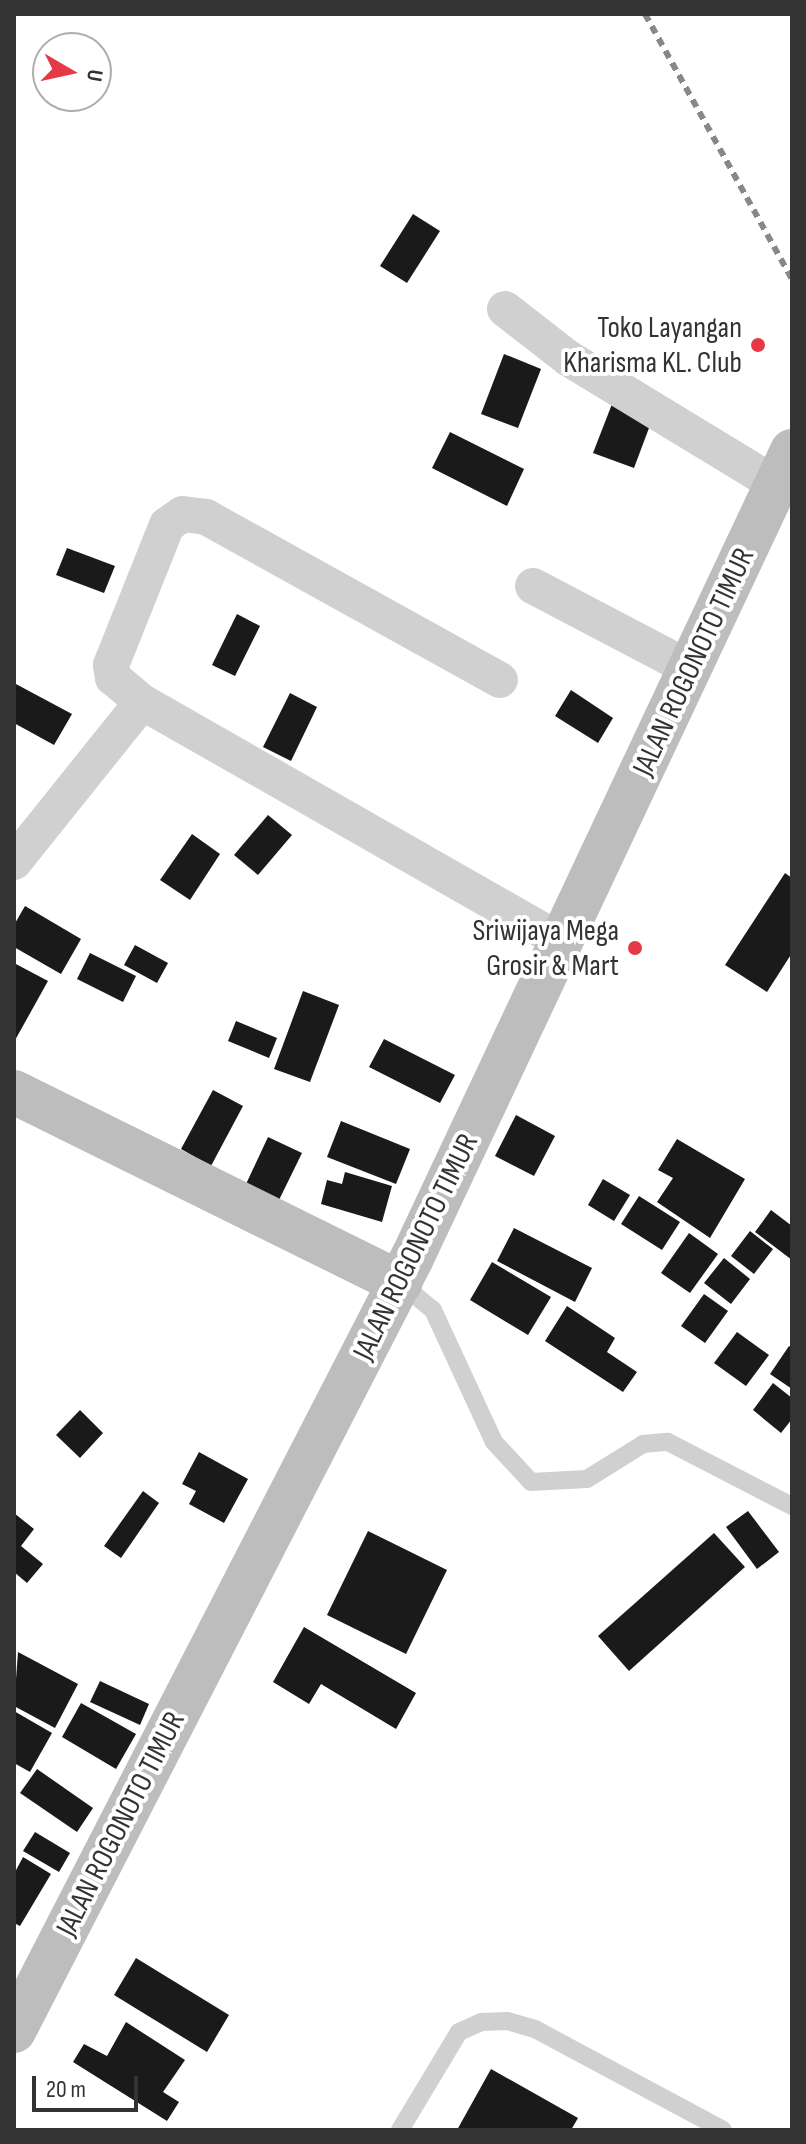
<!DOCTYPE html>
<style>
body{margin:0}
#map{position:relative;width:806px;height:2144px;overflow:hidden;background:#fff;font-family:"Sofia Sans Condensed",sans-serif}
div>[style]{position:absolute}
.building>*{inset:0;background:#1a1a1a}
.lane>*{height:18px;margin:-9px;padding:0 9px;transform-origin:9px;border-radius:9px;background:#d0d0d0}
.street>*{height:36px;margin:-18px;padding:0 18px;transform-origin:18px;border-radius:18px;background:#d0d0d0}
.secondary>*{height:44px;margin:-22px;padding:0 22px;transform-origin:22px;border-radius:22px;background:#bdbdbd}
.rail>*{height:6px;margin-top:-3px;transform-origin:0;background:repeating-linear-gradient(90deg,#888 0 8px,transparent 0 14px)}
.dots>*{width:22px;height:22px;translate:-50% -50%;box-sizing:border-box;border:4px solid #fff;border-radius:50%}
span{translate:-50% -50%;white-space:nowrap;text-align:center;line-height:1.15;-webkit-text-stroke:8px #fff;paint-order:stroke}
.poi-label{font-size:30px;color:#333}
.right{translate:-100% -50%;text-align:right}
.street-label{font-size:30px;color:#333}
.frame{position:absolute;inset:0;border:16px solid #333;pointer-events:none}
.north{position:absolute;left:32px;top:32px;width:80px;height:80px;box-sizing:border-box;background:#fff;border:2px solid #adadad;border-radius:50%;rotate:99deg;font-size:22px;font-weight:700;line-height:32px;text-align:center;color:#333}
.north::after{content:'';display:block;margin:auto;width:28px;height:36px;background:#e63946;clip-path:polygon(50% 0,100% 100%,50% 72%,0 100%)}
.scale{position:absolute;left:32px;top:2076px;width:106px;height:36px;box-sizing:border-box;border:4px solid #333;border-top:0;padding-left:10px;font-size:24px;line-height:28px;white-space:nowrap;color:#333;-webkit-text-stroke:6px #fff;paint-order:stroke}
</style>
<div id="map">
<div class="building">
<div style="clip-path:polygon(413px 214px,440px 231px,407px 283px,380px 266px)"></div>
<div style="clip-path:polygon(504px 354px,541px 369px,518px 428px,481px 414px)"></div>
<div style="clip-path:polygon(612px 404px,652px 420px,634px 468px,593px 453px)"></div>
<div style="clip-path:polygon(450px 432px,524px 469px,507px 506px,432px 468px)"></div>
<div style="clip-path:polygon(67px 548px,115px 566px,104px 593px,56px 575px)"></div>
<div style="clip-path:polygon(237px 614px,260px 626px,235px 676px,212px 665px)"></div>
<div style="clip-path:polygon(14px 683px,72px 714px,54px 745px,14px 723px)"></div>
<div style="clip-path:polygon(571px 690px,613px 718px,598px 743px,555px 716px)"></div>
<div style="clip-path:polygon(290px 693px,317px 707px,291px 761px,263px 747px)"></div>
<div style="clip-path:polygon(268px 815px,292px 835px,258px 875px,234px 855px)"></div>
<div style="clip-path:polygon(192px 834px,220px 854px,190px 900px,160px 880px)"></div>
<div style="clip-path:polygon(785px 873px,792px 878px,792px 953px,767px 992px,725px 965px)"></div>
<div style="clip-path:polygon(25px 906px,81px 939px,61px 974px,14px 947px,14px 925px)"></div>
<div style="clip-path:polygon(135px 945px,168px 963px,157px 983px,124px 965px)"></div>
<div style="clip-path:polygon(90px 953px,136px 976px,123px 1002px,77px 979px)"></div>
<div style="clip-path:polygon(14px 963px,48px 981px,14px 1042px)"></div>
<div style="clip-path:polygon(303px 991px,339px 1005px,310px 1082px,274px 1069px)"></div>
<div style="clip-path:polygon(236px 1021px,277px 1038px,269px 1058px,228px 1041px)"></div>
<div style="clip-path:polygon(384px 1039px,455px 1075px,440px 1103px,369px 1067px)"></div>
<div style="clip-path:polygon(213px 1090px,243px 1106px,211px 1166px,181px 1149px)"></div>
<div style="clip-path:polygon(516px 1115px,555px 1136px,534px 1176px,495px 1156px)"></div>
<div style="clip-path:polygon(341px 1121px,410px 1149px,396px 1184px,327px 1157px)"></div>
<div style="clip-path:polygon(268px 1137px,302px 1153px,279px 1200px,246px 1184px)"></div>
<div style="clip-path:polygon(677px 1139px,745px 1179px,710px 1238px,657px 1202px,673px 1178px,658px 1170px)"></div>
<div style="clip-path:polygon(345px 1172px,392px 1186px,382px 1222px,321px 1204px,327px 1180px,342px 1184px)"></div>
<div style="clip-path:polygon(603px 1179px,630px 1195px,614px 1221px,588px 1205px)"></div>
<div style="clip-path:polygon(639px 1196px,680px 1222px,662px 1250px,621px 1224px)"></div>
<div style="clip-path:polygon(771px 1210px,792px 1226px,792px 1260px,755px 1232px)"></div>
<div style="clip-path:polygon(514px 1228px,592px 1268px,575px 1302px,497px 1261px)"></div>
<div style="clip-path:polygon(750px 1231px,773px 1249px,754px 1274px,731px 1256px)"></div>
<div style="clip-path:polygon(689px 1233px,718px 1254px,690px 1293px,661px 1273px)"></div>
<div style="clip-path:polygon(724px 1258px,750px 1279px,731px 1304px,704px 1283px)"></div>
<div style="clip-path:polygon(492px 1262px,551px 1297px,528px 1335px,470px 1300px)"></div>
<div style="clip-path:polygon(704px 1294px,728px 1311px,705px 1343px,681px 1326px)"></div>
<div style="clip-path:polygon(567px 1306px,615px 1338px,607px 1352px,637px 1372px,623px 1392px,545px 1341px)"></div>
<div style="clip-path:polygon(737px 1332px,769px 1355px,746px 1386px,714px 1363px)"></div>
<div style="clip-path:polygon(789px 1346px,792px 1348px,792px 1389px,770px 1374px)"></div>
<div style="clip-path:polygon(773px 1383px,792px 1398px,792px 1419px,781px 1433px,753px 1410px)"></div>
<div style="clip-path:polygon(80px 1410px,103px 1433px,80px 1458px,56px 1435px)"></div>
<div style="clip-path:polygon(199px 1452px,248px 1479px,224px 1523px,189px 1504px,196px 1491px,182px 1484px)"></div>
<div style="clip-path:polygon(143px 1491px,159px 1503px,121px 1558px,104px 1546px)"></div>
<div style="clip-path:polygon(748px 1511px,779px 1552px,757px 1569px,726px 1527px)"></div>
<div style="clip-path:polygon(14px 1513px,34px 1529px,21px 1546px,43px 1564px,27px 1583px,14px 1572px)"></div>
<div style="clip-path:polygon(368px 1531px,447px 1570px,406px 1654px,327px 1615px)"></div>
<div style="clip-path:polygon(714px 1533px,745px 1567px,629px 1671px,598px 1636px)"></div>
<div style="clip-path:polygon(304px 1627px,416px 1693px,396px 1729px,321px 1684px,309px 1704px,273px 1682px)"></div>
<div style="clip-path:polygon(18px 1652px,78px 1684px,55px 1728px,14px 1706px)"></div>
<div style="clip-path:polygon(100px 1681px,149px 1704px,140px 1725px,90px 1702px)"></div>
<div style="clip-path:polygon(81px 1703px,136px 1734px,116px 1769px,62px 1737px)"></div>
<div style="clip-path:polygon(14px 1711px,52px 1733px,30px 1772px,14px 1763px)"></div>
<div style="clip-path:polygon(37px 1769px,93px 1808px,77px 1832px,20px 1793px)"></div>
<div style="clip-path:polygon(35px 1832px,70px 1853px,59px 1872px,23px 1851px)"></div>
<div style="clip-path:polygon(23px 1857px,51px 1874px,20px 1926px,14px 1923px,14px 1874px)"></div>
<div style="clip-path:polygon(136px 1958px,229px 2015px,207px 2052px,114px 1995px)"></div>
<div style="clip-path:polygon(126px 2022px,185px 2060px,163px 2092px,179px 2102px,167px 2121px,73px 2062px,84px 2044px,107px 2056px)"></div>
<div style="clip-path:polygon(491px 2069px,578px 2118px,571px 2130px,457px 2130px)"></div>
</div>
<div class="lane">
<div style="left:400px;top:1283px;width:43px;rotate:39.3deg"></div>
<div style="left:433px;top:1310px;width:145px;rotate:65.2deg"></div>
<div style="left:494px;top:1442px;width:54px;rotate:47.2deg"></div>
<div style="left:531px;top:1482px;width:56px;rotate:-3.1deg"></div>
<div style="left:587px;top:1479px;width:66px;rotate:-32deg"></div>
<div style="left:643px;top:1444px;width:25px;rotate:-5deg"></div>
<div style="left:668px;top:1442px;width:140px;rotate:27.3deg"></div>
<div style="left:400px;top:2130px;width:114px;rotate:-59deg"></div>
<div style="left:459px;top:2032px;width:24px;rotate:-24deg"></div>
<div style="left:481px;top:2022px;width:26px;rotate:-2deg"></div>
<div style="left:507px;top:2021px;width:29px;rotate:16deg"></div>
<div style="left:535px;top:2029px;width:213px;rotate:28.2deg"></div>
</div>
<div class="street">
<div style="left:505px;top:309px;width:80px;rotate:37.9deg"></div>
<div style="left:568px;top:358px;width:245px;rotate:31.3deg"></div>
<div style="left:533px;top:586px;width:178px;rotate:27.7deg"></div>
<div style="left:142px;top:702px;width:38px;rotate:-140deg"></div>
<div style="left:113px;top:678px;width:13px;rotate:-99deg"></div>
<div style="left:111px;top:665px;width:151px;rotate:-68.2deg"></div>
<div style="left:167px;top:525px;width:19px;rotate:-35deg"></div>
<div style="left:183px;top:514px;width:23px;rotate:7deg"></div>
<div style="left:206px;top:517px;width:336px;rotate:29deg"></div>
<div style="left:14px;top:862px;width:205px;rotate:-51.3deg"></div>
<div style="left:142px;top:702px;width:486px;rotate:29.7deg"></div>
</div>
<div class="secondary">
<div style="left:14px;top:1092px;width:431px;rotate:26.3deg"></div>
<div style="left:14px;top:2031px;width:869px;rotate:-62.76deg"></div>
<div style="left:412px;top:1258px;width:892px;rotate:-64.79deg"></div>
</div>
<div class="rail">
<div style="left:645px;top:14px;width:303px;rotate:61deg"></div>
</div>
<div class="dots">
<div style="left:758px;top:345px;background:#e63946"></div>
<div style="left:635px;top:948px;background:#e63946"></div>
</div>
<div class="poi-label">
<span class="right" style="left:742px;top:345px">Toko Layangan<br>Kharisma KL. Club</span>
<span class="right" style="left:619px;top:948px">Sriwijaya Mega<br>Grosir &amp; Mart</span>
</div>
<div class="street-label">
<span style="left:694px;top:662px;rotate:-65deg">JALAN ROGONOTO TIMUR</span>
<span style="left:416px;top:1247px;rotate:-64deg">JALAN ROGONOTO TIMUR</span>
<span style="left:121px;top:1824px;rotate:-63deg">JALAN ROGONOTO TIMUR</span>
</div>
<div class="frame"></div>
<div class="north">U</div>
<div class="scale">20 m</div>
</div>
